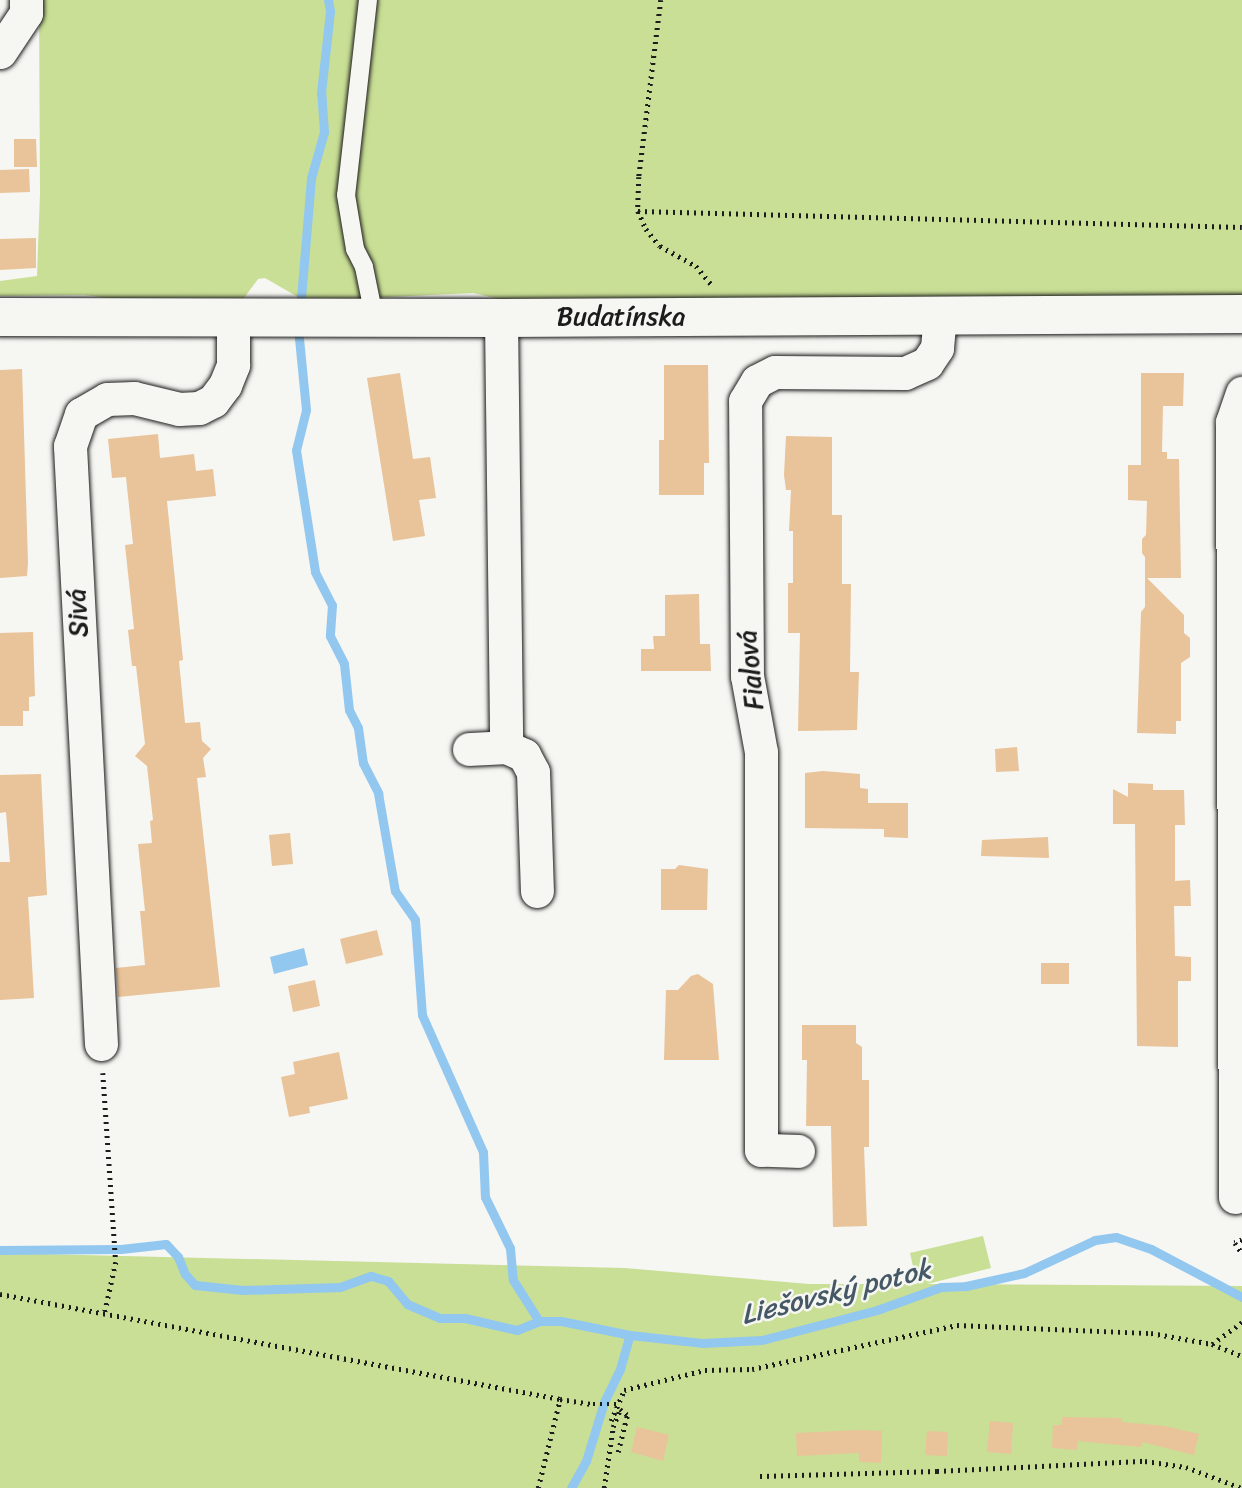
<!DOCTYPE html>
<meta charset="utf-8">
<style>
body{margin:0}
#map{position:relative;width:1242px;height:1488px;overflow:hidden;background:#f6f6f2;font-family:Sriracha,sans-serif}
div>[style]{position:absolute}
.green>*{inset:0;background:#c9df95}
.water>*{inset:0;background:#92c7f0}
.stream>*{height:9px;margin:-4.5px;padding:0 4.5px;transform-origin:4.5px;border-radius:4.5px;background:#92c7f0}
.building>*{inset:0;background:#e9c399}
.path>*{height:4.5px;margin-top:-2.25px;transform-origin:0;background:repeating-linear-gradient(90deg,#1c1c1c 0 2px,transparent 0 7px)}
.roads{filter:drop-shadow(0 0 2px #1c1c1c) drop-shadow(0 0 2px #1c1c1c)}
.lane>*{height:18px;margin:-9px;padding:0 9px;transform-origin:9px;border-radius:9px;background:#f6f6f2}
.street>*{height:33px;margin:-16.5px;padding:0 16.5px;transform-origin:16.5px;border-radius:16.5px;background:#f6f6f2}
.secondary>*{height:38px;margin:-19px;padding:0 19px;transform-origin:19px;border-radius:19px;background:#f6f6f2}
span{translate:-50% -50%;white-space:nowrap;text-align:center;line-height:1.15;-webkit-text-stroke:5px #f6f6f2;paint-order:stroke}
.street-label{font-size:26px;color:#1c1c1c}
.water-label{font-size:28px;color:#455866;font-style:italic}
</style>
<div id="map">
<div class="green">
<div style="clip-path:polygon(39px 0,1242px 0,1242px 329px,628px 329px,473px 293px,305px 301px,265px 278px,258px 279px,241px 302px,187px 309px,85px 295px,0 296px,0 281px,37px 276px,40px 194px)"></div>
<div style="clip-path:polygon(983px 1236px,991px 1268px,927px 1284px,1242px 1286px,1242px 1488px,0 1488px,0 1253px,625px 1268px,809px 1284px,917px 1284px,910px 1253px)"></div>
</div>
<div class="water">
<div style="clip-path:polygon(304px 948px,308px 965px,274px 974px,270px 957px)"></div>
</div>
<div class="stream">
<div style="left:300px;top:310px;width:132px;rotate:-85.2deg"></div>
<div style="left:311px;top:178px;width:48px;rotate:-74.2deg"></div>
<div style="left:324px;top:132px;width:39px;rotate:-94deg"></div>
<div style="left:321px;top:93px;width:82px;rotate:-83.7deg"></div>
<div style="left:330px;top:11px;width:11px;rotate:-100deg"></div>
<div style="left:298px;top:328px;width:82px;rotate:84.4deg"></div>
<div style="left:306px;top:410px;width:41px;rotate:104deg"></div>
<div style="left:296px;top:450px;width:123px;rotate:81.1deg"></div>
<div style="left:315px;top:572px;width:37px;rotate:63deg"></div>
<div style="left:332px;top:605px;width:31px;rotate:94deg"></div>
<div style="left:330px;top:636px;width:31px;rotate:63deg"></div>
<div style="left:344px;top:664px;width:46px;rotate:83.8deg"></div>
<div style="left:349px;top:710px;width:20px;rotate:63deg"></div>
<div style="left:358px;top:728px;width:35px;rotate:82deg"></div>
<div style="left:363px;top:763px;width:34px;rotate:63deg"></div>
<div style="left:378px;top:793px;width:99px;rotate:80.2deg"></div>
<div style="left:395px;top:891px;width:35px;rotate:55deg"></div>
<div style="left:415px;top:920px;width:95px;rotate:85.8deg"></div>
<div style="left:422px;top:1015px;width:150px;rotate:66deg"></div>
<div style="left:483px;top:1152px;width:45px;rotate:87.5deg"></div>
<div style="left:485px;top:1197px;width:57px;rotate:63.9deg"></div>
<div style="left:510px;top:1248px;width:32px;rotate:85deg"></div>
<div style="left:513px;top:1280px;width:49px;rotate:57.6deg"></div>
<div style="left:0;top:1250px;width:121px;rotate:-0.5deg"></div>
<div style="left:121px;top:1249px;width:45px;rotate:-6.3deg"></div>
<div style="left:166px;top:1244px;width:18px;rotate:47deg"></div>
<div style="left:178px;top:1257px;width:18px;rotate:68deg"></div>
<div style="left:185px;top:1274px;width:15px;rotate:48deg"></div>
<div style="left:195px;top:1285px;width:48px;rotate:5.9deg"></div>
<div style="left:243px;top:1290px;width:97px;rotate:-1.8deg"></div>
<div style="left:340px;top:1287px;width:33px;rotate:-20deg"></div>
<div style="left:371px;top:1276px;width:18px;rotate:16deg"></div>
<div style="left:388px;top:1281px;width:30px;rotate:50deg"></div>
<div style="left:407px;top:1304px;width:36px;rotate:23deg"></div>
<div style="left:440px;top:1318px;width:25px"></div>
<div style="left:465px;top:1318px;width:53px;rotate:13deg"></div>
<div style="left:517px;top:1330px;width:24px;rotate:-22deg"></div>
<div style="left:539px;top:1321px;width:22px"></div>
<div style="left:561px;top:1321px;width:70px;rotate:11.5deg"></div>
<div style="left:630px;top:1335px;width:72px;rotate:6.3deg"></div>
<div style="left:702px;top:1343px;width:60px;rotate:-2.9deg"></div>
<div style="left:762px;top:1340px;width:119px;rotate:-14.6deg"></div>
<div style="left:877px;top:1310px;width:68px;rotate:-19.8deg"></div>
<div style="left:941px;top:1287px;width:25px;rotate:-2deg"></div>
<div style="left:966px;top:1286px;width:59px;rotate:-12.6deg"></div>
<div style="left:1024px;top:1273px;width:78px;rotate:-24.9deg"></div>
<div style="left:1095px;top:1240px;width:21px;rotate:-8deg"></div>
<div style="left:1116px;top:1237px;width:37px;rotate:19deg"></div>
<div style="left:1151px;top:1249px;width:103px;rotate:27.8deg"></div>
<div style="left:571px;top:1488px;width:31px;rotate:-61deg"></div>
<div style="left:586px;top:1461px;width:62px;rotate:-73deg"></div>
<div style="left:604px;top:1402px;width:37px;rotate:-64deg"></div>
<div style="left:620px;top:1369px;width:35px;rotate:-74deg"></div>
</div>
<div class="building">
<div style="clip-path:polygon(14px 139px,36px 139px,37px 167px,14px 167px)"></div>
<div style="clip-path:polygon(29px 169px,30px 192px,0 193px,0 170px)"></div>
<div style="clip-path:polygon(36px 238px,36px 268px,0 270px,0 239px)"></div>
<div style="clip-path:polygon(664px 365px,708px 365px,709px 463px,704px 463px,704px 495px,659px 495px,659px 440px,664px 440px)"></div>
<div style="clip-path:polygon(22px 369px,28px 563px,27px 576px,0 578px,0 370px)"></div>
<div style="clip-path:polygon(400px 373px,413px 459px,430px 457px,436px 498px,419px 500px,425px 536px,393px 541px,367px 378px)"></div>
<div style="clip-path:polygon(1141px 373px,1184px 373px,1183px 406px,1163px 406px,1162px 452px,1167px 452px,1167px 459px,1179px 459px,1181px 578px,1147px 578px,1184px 615px,1184px 633px,1190px 638px,1190px 657px,1181px 663px,1181px 721px,1176px 721px,1176px 734px,1137px 733px,1141px 612px,1145px 607px,1145px 557px,1142px 553px,1142px 539px,1146px 535px,1147px 501px,1128px 500px,1128px 465px,1141px 465px)"></div>
<div style="clip-path:polygon(158px 434px,160px 458px,194px 454px,196px 471px,213px 469px,216px 496px,167px 501px,183px 660px,179px 661px,185px 723px,200px 722px,202px 741px,211px 749px,203px 758px,206px 777px,197px 778px,220px 987px,118px 997px,116px 968px,145px 965px,140px 911px,145px 911px,138px 844px,152px 843px,150px 821px,153px 820px,147px 766px,135px 756px,145px 744px,136px 666px,132px 666px,128px 630px,134px 629px,125px 545px,133px 544px,126px 477px,112px 478px,108px 439px)"></div>
<div style="clip-path:polygon(786px 436px,832px 437px,832px 515px,842px 515px,842px 584px,851px 584px,850px 672px,859px 672px,857px 730px,798px 731px,800px 633px,788px 633px,788px 583px,793px 583px,793px 531px,789px 531px,791px 490px,786px 490px,784px 475px)"></div>
<div style="clip-path:polygon(699px 594px,700px 644px,710px 644px,711px 671px,641px 671px,641px 649px,654px 649px,653px 636px,665px 636px,665px 595px)"></div>
<div style="clip-path:polygon(33px 632px,35px 696px,29px 697px,29px 711px,23px 711px,23px 726px,0 726px,0 633px)"></div>
<div style="clip-path:polygon(1017px 747px,1019px 771px,996px 772px,995px 749px)"></div>
<div style="clip-path:polygon(823px 771px,860px 774px,860px 788px,868px 789px,868px 803px,908px 803px,908px 838px,884px 837px,884px 829px,805px 828px,805px 773px)"></div>
<div style="clip-path:polygon(41px 774px,47px 895px,28px 897px,34px 998px,0 1000px,0 862px,10px 862px,6px 812px,0 813px,0 775px)"></div>
<div style="clip-path:polygon(1128px 783px,1153px 784px,1153px 790px,1184px 790px,1185px 825px,1175px 825px,1175px 881px,1190px 880px,1191px 906px,1174px 906px,1175px 956px,1191px 957px,1191px 981px,1178px 981px,1178px 1047px,1137px 1046px,1135px 824px,1113px 824px,1113px 789px,1128px 797px)"></div>
<div style="clip-path:polygon(290px 833px,293px 864px,272px 866px,269px 835px)"></div>
<div style="clip-path:polygon(1048px 837px,1049px 858px,981px 856px,982px 840px)"></div>
<div style="clip-path:polygon(679px 865px,708px 869px,707px 910px,661px 910px,661px 869px,675px 869px)"></div>
<div style="clip-path:polygon(377px 930px,383px 955px,346px 964px,340px 939px)"></div>
<div style="clip-path:polygon(1041px 963px,1069px 963px,1069px 984px,1041px 984px)"></div>
<div style="clip-path:polygon(698px 974px,713px 984px,719px 1060px,664px 1060px,666px 990px,678px 990px,691px 976px)"></div>
<div style="clip-path:polygon(315px 980px,320px 1006px,293px 1012px,288px 986px)"></div>
<div style="clip-path:polygon(802px 1025px,856px 1025px,856px 1043px,862px 1047px,862px 1080px,869px 1080px,869px 1147px,864px 1147px,867px 1226px,833px 1227px,831px 1126px,806px 1126px,807px 1060px,802px 1060px)"></div>
<div style="clip-path:polygon(339px 1052px,348px 1099px,309px 1107px,310px 1113px,289px 1117px,281px 1077px,295px 1074px,293px 1062px)"></div>
<div style="clip-path:polygon(1062px 1417px,1122px 1418px,1122px 1422px,1165px 1426px,1199px 1434px,1194px 1455px,1142px 1442px,1141px 1447px,1078px 1441px,1077px 1450px,1052px 1448px,1053px 1425px,1062px 1425px)"></div>
<div style="clip-path:polygon(990px 1421px,1013px 1423px,1011px 1454px,987px 1452px)"></div>
<div style="clip-path:polygon(637px 1427px,669px 1435px,663px 1461px,631px 1452px)"></div>
<div style="clip-path:polygon(858px 1430px,882px 1431px,881px 1463px,859px 1462px,859px 1453px,797px 1456px,796px 1433px)"></div>
<div style="clip-path:polygon(927px 1431px,948px 1432px,947px 1456px,925px 1455px)"></div>
</div>
<div class="path">
<div style="left:661px;top:0;width:178px;rotate:97.1deg"></div>
<div style="left:639px;top:177px;width:34px;rotate:92deg"></div>
<div style="left:638px;top:211px;width:20px;rotate:66deg"></div>
<div style="left:646px;top:229px;width:22px;rotate:51deg"></div>
<div style="left:660px;top:246px;width:41px;rotate:29.1deg"></div>
<div style="left:696px;top:266px;width:26px;rotate:50deg"></div>
<div style="left:638px;top:211px;width:604px;rotate:1.52deg"></div>
<div style="left:103px;top:1073px;width:189px;rotate:86.1deg"></div>
<div style="left:116px;top:1262px;width:51px;rotate:102.4deg"></div>
<div style="left:1242px;top:1240px;width:8px;rotate:157deg"></div>
<div style="left:1235px;top:1243px;width:12px;rotate:55deg"></div>
<div style="left:0;top:1294px;width:570px;rotate:10.62deg"></div>
<div style="left:560px;top:1399px;width:33px;rotate:9deg"></div>
<div style="left:593px;top:1404px;width:25px"></div>
<div style="left:1212px;top:1344px;width:37px;rotate:-36deg"></div>
<div style="left:611px;top:1421px;width:34px;rotate:-67deg"></div>
<div style="left:624px;top:1390px;width:83px;rotate:-13.9deg"></div>
<div style="left:705px;top:1370px;width:47px;rotate:-1.2deg"></div>
<div style="left:752px;top:1369px;width:210px;rotate:-12.1deg"></div>
<div style="left:957px;top:1325px;width:194px;rotate:2.4deg"></div>
<div style="left:1151px;top:1333px;width:62px;rotate:10.2deg"></div>
<div style="left:1212px;top:1344px;width:32px;rotate:22deg"></div>
<div style="left:618px;top:1452px;width:38px;rotate:-76deg"></div>
<div style="left:627px;top:1415px;width:9px;rotate:-144deg"></div>
<div style="left:760px;top:1476px;width:177px;rotate:-1.6deg"></div>
<div style="left:937px;top:1471px;width:208px;rotate:-2.8deg"></div>
<div style="left:1145px;top:1461px;width:41px;rotate:8.3deg"></div>
<div style="left:1186px;top:1467px;width:60px;rotate:20.6deg"></div>
<div style="left:538px;top:1488px;width:92px;rotate:-76.1deg"></div>
<div style="left:604px;top:1488px;width:62px;rotate:-81.6deg"></div>
<div style="left:613px;top:1427px;width:18px;rotate:-68deg"></div>
</div>
<div class="roads">
<div class="lane">
<div style="left:368px;top:0;width:196px;rotate:96.4deg"></div>
<div style="left:346px;top:195px;width:55px;rotate:80.5deg"></div>
<div style="left:355px;top:249px;width:20px;rotate:63deg"></div>
<div style="left:364px;top:267px;width:50px;rotate:78.5deg"></div>
</div>
<div class="street">
<div style="left:0;top:52px;width:47px;rotate:-56.3deg"></div>
<div style="left:26px;top:13px;width:13px;rotate:-90deg"></div>
<div style="left:501px;top:318px;width:429px;rotate:89.3deg"></div>
<div style="left:506px;top:747px;width:20px;rotate:24deg"></div>
<div style="left:524px;top:755px;width:19px;rotate:62deg"></div>
<div style="left:533px;top:772px;width:119px;rotate:88.1deg"></div>
<div style="left:469px;top:749px;width:37px;rotate:-3deg"></div>
<div style="left:101px;top:1044px;width:599px;rotate:-92.97deg"></div>
<div style="left:70px;top:446px;width:34px;rotate:-71deg"></div>
<div style="left:81px;top:414px;width:30px;rotate:-30deg"></div>
<div style="left:107px;top:399px;width:27px;rotate:-2deg"></div>
<div style="left:134px;top:398px;width:46px;rotate:13.7deg"></div>
<div style="left:179px;top:409px;width:20px;rotate:-3deg"></div>
<div style="left:199px;top:408px;width:16px;rotate:-27deg"></div>
<div style="left:213px;top:401px;width:20px;rotate:-53deg"></div>
<div style="left:225px;top:385px;width:22px;rotate:-68deg"></div>
<div style="left:233px;top:365px;width:49px;rotate:-90deg"></div>
<div style="left:798px;top:1151px;width:37px;rotate:-178deg"></div>
<div style="left:761px;top:1150px;width:398px;rotate:-90deg"></div>
<div style="left:761px;top:752px;width:77px;rotate:-100.4deg"></div>
<div style="left:747px;top:676px;width:275px;rotate:-90.4deg"></div>
<div style="left:745px;top:401px;width:23px;rotate:-59deg"></div>
<div style="left:757px;top:381px;width:20px;rotate:-27deg"></div>
<div style="left:775px;top:372px;width:130px;rotate:0.4deg"></div>
<div style="left:905px;top:373px;width:24px;rotate:-24deg"></div>
<div style="left:927px;top:363px;width:18px;rotate:-56deg"></div>
<div style="left:937px;top:348px;width:33px;rotate:-85deg"></div>
<div style="left:1235px;top:1197px;width:775px;rotate:-90.22deg"></div>
<div style="left:1232px;top:422px;width:31px;rotate:-71deg"></div>
</div>
<div class="secondary">
<div style="left:0;top:317px;width:501px;rotate:0.11deg"></div>
<div style="left:501px;top:318px;width:741px;rotate:-0.31deg"></div>
</div>
</div>
<div class="street-label">
<span style="left:621px;top:317px">Budatínska</span>
<span style="left:78px;top:613px;rotate:-93deg">Sivá</span>
<span style="left:751px;top:670px;rotate:-95deg">Fialová</span>
</div>
<div class="water-label">
<span style="left:836px;top:1292px;rotate:-14deg">Liešovský potok</span>
</div>
</div>
